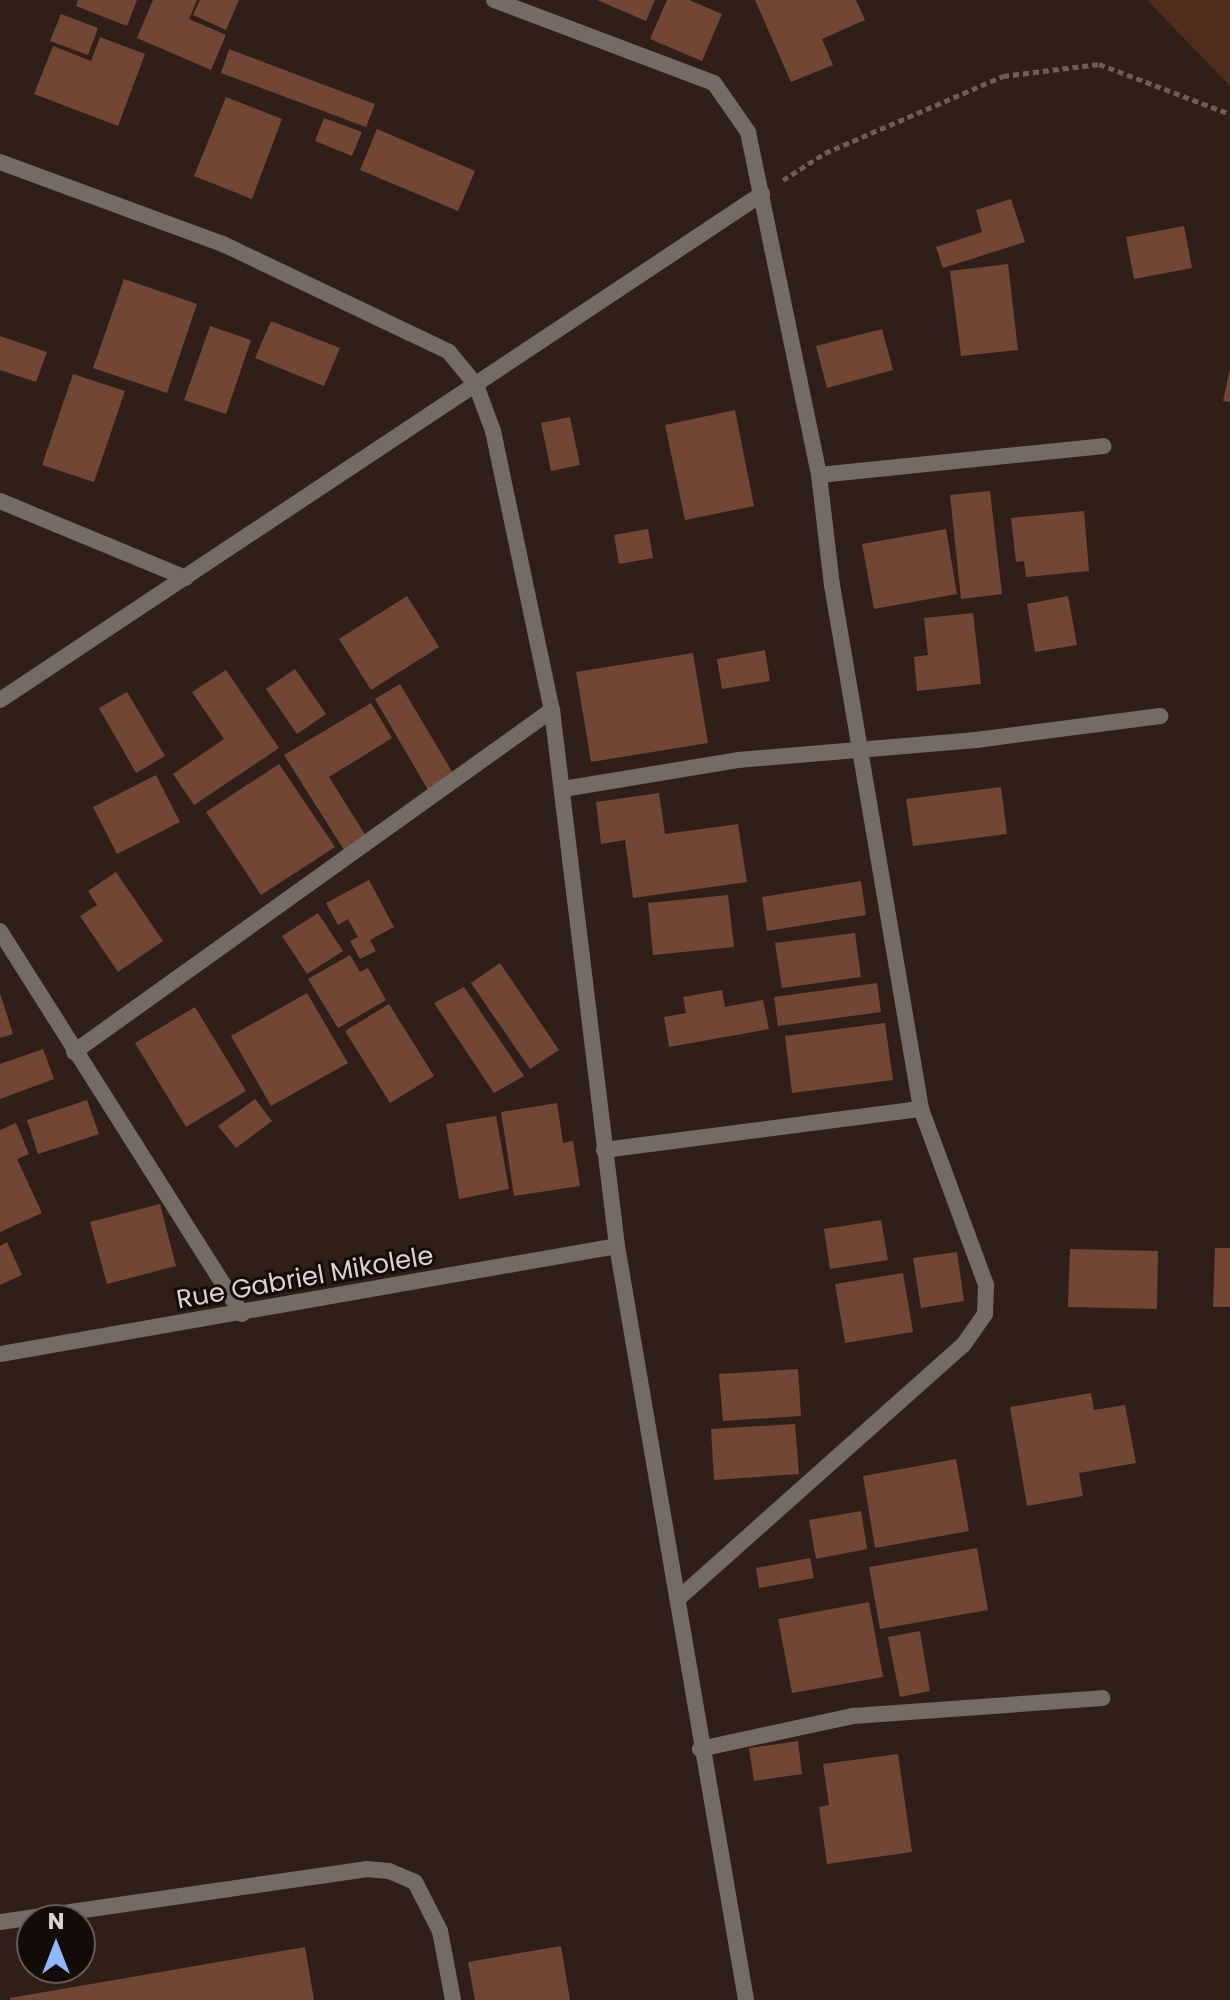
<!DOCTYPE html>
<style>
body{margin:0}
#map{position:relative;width:1230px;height:2000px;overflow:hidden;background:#301f19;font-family:Poppins,sans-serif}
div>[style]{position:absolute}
.green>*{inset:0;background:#512c1c}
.building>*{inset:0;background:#714634}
.path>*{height:5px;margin-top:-2.5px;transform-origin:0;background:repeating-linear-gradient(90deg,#6e5e59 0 6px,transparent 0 10px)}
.lane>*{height:16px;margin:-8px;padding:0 8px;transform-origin:8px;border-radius:8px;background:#746b67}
.street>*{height:16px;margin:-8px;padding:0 8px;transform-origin:8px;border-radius:8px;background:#746b67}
span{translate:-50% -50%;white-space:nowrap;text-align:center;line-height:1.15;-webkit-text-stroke:6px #120b08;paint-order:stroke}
.street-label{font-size:26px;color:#ded2ce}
.north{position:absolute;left:16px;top:1904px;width:80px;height:80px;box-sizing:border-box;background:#120b08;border:2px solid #645b57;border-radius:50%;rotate:0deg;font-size:22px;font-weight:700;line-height:32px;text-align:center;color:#ded2ce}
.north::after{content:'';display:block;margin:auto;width:28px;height:36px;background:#91b8fd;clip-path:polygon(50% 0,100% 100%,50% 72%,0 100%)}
</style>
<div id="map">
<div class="green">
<div style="clip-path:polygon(1147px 0,1230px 0,1230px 86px)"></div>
</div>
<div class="building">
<div style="clip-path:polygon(78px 0,137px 0,127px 26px,76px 6px)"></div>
<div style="clip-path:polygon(153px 0,197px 0,189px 19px,226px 35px,211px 70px,137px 38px)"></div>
<div style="clip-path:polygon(200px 0,239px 0,226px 30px,193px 15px)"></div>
<div style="clip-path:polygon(597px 0,655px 0,646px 21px)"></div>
<div style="clip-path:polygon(667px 0,689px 0,722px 14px,702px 61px,650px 39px)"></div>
<div style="clip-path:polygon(755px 0,856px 0,865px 20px,822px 39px,833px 65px,791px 82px)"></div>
<div style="clip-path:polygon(61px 14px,98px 28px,88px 55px,50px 41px)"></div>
<div style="clip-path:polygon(100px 37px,145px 54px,118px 126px,34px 94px,53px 46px,91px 61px)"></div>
<div style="clip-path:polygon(229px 49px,375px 104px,366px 127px,221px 73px)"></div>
<div style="clip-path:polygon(226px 97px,282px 119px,252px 199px,194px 176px)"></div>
<div style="clip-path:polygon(324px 118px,362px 132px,352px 156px,315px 141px)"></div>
<div style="clip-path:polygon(377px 129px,475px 171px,458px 211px,360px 170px)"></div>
<div style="clip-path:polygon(1011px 199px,1025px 242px,943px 268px,936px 247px,982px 232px,976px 210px)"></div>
<div style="clip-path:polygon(1184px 226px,1192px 268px,1134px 279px,1126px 237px)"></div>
<div style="clip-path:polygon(1008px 264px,1018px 350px,961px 356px,950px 271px)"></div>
<div style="clip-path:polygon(124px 279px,197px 304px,167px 393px,93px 368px)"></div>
<div style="clip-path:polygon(271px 321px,340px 348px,324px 386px,255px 358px)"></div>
<div style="clip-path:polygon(210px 326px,251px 340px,226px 414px,184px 400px)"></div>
<div style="clip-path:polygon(882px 329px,893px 370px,827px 388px,816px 346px)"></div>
<div style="clip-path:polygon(0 336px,47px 352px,36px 382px,0 370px)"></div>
<div style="clip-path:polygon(1230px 369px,1230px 402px,1223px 401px)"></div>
<div style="clip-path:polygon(73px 374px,125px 391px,94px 482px,42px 465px)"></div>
<div style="clip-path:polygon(735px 410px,754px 506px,685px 520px,665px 425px)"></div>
<div style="clip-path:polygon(570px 417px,580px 465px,551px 471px,541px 423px)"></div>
<div style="clip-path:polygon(990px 491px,1002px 594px,961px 599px,950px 495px)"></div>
<div style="clip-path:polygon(1084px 511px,1089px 571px,1026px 577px,1024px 561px,1016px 562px,1011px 518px)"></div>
<div style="clip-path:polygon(648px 529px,653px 558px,619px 564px,614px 535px)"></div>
<div style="clip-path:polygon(946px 529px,957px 594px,874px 609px,862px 544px)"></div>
<div style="clip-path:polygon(407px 596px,439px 647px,371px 690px,339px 639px)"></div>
<div style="clip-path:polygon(1068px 596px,1077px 645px,1035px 652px,1027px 604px)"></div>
<div style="clip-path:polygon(973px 613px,981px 684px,917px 691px,914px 657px,928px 655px,924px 618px)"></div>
<div style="clip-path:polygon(765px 650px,770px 681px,722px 689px,717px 659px)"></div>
<div style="clip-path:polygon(693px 653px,708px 743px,591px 762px,576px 672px)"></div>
<div style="clip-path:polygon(295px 669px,326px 714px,297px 734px,266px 689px)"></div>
<div style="clip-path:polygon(226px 670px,279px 748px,194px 805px,173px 774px,224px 739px,192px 692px)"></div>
<div style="clip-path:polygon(400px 684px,454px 775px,428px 790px,375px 699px)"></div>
<div style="clip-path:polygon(127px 692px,165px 756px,136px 773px,99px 708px)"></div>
<div style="clip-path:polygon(371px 703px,392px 738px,329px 777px,366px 836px,344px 850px,284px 755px)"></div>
<div style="clip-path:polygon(279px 764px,335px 847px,261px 895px,206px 812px)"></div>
<div style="clip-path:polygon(156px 775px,180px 822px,117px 854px,93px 807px)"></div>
<div style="clip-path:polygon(1001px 787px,1007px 834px,913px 846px,906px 799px)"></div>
<div style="clip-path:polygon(659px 793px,665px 834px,738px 824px,747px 882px,633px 898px,625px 840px,601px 844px,596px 802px)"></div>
<div style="clip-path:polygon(116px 872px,163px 941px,118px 972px,80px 916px,97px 905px,88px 891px)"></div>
<div style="clip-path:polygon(369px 880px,394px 927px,370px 940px,376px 951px,360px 959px,350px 941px,358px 937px,348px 919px,338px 925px,326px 903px)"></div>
<div style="clip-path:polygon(861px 881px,866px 915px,767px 931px,762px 897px)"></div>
<div style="clip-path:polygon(728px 895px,734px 947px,653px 955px,648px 903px)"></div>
<div style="clip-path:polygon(318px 913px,343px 951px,307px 974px,282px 936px)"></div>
<div style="clip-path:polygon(855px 933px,861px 977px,782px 988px,775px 943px)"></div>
<div style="clip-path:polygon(350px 955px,360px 972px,368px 968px,386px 1000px,338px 1028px,308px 979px)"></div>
<div style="clip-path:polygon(500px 963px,559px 1050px,530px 1069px,471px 983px)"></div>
<div style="clip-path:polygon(877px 983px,881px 1012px,778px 1026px,774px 997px)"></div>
<div style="clip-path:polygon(464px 987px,524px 1076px,494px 1093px,434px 1003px)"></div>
<div style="clip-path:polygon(722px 990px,725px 1007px,763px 1000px,769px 1029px,669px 1047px,664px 1017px,686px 1013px,683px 997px)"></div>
<div style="clip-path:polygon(0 993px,13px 1034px,0 1038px)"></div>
<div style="clip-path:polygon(307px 993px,348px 1063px,271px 1106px,231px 1036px)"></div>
<div style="clip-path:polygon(389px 1004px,434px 1076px,390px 1103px,345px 1031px)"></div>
<div style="clip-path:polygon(195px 1007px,246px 1091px,186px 1127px,135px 1043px)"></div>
<div style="clip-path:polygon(885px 1023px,893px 1080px,792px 1093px,785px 1036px)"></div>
<div style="clip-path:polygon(43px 1049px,54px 1079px,0 1099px,0 1064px)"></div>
<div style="clip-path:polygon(255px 1099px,272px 1121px,236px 1148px,218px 1126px)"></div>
<div style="clip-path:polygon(87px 1100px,99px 1134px,38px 1154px,27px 1120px)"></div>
<div style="clip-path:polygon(557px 1103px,563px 1143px,573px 1141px,580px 1186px,514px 1196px,501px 1112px)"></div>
<div style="clip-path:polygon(496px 1116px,509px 1189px,459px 1199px,446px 1124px)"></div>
<div style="clip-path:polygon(16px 1123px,29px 1154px,17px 1159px,42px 1213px,0 1232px,0 1130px)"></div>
<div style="clip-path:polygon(160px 1204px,176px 1266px,107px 1284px,90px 1222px)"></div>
<div style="clip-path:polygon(881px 1220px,888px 1260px,830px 1269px,824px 1229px)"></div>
<div style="clip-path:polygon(7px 1242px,22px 1275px,0 1285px,0 1246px)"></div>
<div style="clip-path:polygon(1215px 1248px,1230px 1248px,1230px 1307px,1213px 1307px)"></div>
<div style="clip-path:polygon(1070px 1249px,1158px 1251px,1157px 1309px,1068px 1307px)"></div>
<div style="clip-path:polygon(957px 1252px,964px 1301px,921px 1308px,913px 1258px)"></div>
<div style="clip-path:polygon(903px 1273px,913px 1332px,845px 1343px,835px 1284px)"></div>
<div style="clip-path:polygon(798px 1369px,801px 1416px,723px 1421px,719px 1374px)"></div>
<div style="clip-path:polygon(1091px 1393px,1094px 1410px,1125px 1405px,1136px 1463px,1079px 1473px,1083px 1496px,1027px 1506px,1010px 1407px)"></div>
<div style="clip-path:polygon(795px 1424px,799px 1474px,714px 1480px,711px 1429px)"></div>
<div style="clip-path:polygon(956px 1459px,969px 1531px,875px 1548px,863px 1476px)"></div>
<div style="clip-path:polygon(861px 1511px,867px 1549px,816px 1559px,809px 1520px)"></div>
<div style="clip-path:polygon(977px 1548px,988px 1610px,880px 1629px,869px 1567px)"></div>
<div style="clip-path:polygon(810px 1558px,814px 1578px,759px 1588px,756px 1568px)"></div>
<div style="clip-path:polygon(869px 1602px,883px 1677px,792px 1693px,778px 1619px)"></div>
<div style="clip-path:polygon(920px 1631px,930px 1691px,900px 1697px,888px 1637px)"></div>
<div style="clip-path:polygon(798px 1741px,802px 1774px,754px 1781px,749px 1748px)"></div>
<div style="clip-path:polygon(898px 1754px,912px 1852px,827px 1864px,819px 1807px,829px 1805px,823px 1764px)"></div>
<div style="clip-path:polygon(561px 1946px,570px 2000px,475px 2000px,468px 1962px)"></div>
<div style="clip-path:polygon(305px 1947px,314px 2000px,10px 2000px,10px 1998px)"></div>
</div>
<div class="path">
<div style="left:783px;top:180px;width:50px;rotate:-32.7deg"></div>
<div style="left:825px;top:153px;width:194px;rotate:-23.4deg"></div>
<div style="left:1003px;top:76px;width:97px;rotate:-7.1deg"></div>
<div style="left:1099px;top:64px;width:140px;rotate:20.9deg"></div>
</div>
<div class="lane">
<div style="left:0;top:1922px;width:370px;rotate:-8.2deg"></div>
<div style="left:366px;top:1869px;width:23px;rotate:5deg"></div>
<div style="left:389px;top:1871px;width:28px;rotate:23deg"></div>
<div style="left:415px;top:1882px;width:55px;rotate:63deg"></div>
<div style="left:440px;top:1931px;width:70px;rotate:79.3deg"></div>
</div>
<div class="street">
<div style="left:494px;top:0;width:235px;rotate:20.7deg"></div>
<div style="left:714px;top:83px;width:60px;rotate:55.2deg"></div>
<div style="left:748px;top:132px;width:350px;rotate:78.3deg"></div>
<div style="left:819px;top:475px;width:111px;rotate:83.3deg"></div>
<div style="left:832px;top:585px;width:532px;rotate:80.36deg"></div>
<div style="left:921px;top:1109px;width:188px;rotate:69.7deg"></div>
<div style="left:986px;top:1285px;width:29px;rotate:92deg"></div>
<div style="left:985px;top:1314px;width:38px;rotate:125deg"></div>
<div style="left:963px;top:1345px;width:379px;rotate:138.3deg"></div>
<div style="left:0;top:162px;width:238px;rotate:20.2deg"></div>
<div style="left:223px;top:244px;width:250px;rotate:25.5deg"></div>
<div style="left:449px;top:352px;width:43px;rotate:50.7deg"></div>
<div style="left:476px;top:385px;width:49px;rotate:69.7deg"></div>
<div style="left:493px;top:431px;width:285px;rotate:78.1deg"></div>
<div style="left:552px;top:710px;width:540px;rotate:83.09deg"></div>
<div style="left:617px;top:1246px;width:765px;rotate:80.29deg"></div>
<div style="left:819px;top:475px;width:286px;rotate:-5.8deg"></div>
<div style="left:0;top:501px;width:201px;rotate:22.5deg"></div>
<div style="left:0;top:700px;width:915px;rotate:-33.59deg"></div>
<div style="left:563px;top:789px;width:177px;rotate:-9.4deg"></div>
<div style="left:738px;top:760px;width:239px;rotate:-4.8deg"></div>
<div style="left:976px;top:740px;width:186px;rotate:-7.4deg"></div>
<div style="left:0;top:931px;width:453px;rotate:57.7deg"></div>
<div style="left:74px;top:1052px;width:588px;rotate:-35.58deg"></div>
<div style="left:604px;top:1150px;width:320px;rotate:-7.4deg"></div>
<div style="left:0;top:1354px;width:626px;rotate:-9.93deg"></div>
<div style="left:700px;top:1749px;width:157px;rotate:-12.2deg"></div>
<div style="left:853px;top:1716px;width:250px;rotate:-4.1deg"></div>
</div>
<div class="street-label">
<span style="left:305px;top:1278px;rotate:-10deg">Rue Gabriel Mikolele</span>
</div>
<div class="north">N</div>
</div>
